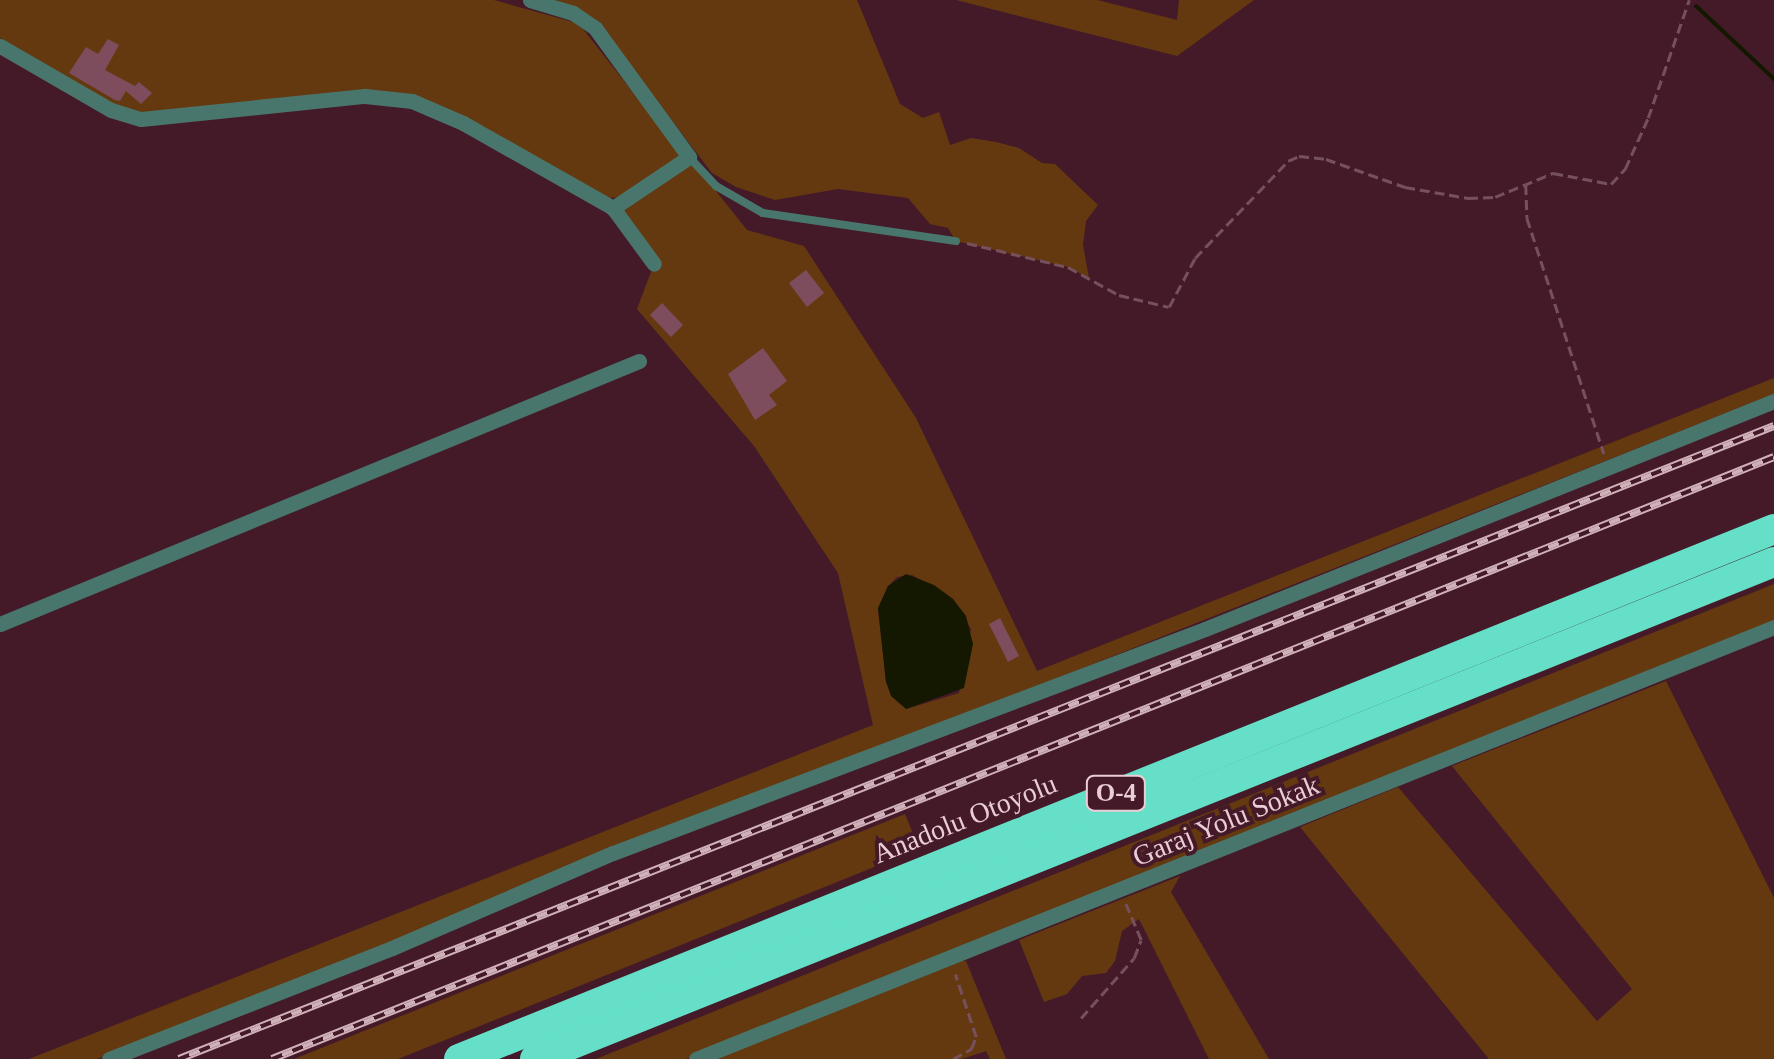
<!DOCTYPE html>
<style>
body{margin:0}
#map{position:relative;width:1774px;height:1059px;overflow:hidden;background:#441a29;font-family:"Times New Roman",serif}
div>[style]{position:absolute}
.green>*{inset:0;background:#653910}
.water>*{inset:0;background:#141800}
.stream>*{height:4px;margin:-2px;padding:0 2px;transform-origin:2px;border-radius:2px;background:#141800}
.building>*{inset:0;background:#7d4d5d}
.path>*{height:2.5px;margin-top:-1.25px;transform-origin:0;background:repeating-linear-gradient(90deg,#76505d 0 10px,transparent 0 15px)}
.service>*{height:8px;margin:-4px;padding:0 4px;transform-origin:4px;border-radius:4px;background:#49766c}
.minor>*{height:15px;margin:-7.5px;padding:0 7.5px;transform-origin:7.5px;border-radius:7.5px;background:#49766c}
.motorway>*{height:30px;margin:-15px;padding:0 15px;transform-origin:15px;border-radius:15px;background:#65dfc8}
.rail>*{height:8px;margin-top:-4px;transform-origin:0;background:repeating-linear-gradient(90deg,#441a29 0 11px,#d0b1ba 0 22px);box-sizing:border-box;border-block:2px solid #d0b1ba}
span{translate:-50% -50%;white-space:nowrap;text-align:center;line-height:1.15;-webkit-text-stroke:8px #441a29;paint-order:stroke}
.shield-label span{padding:2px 8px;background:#441a29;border:2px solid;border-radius:8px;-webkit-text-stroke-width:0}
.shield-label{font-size:25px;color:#eacdd5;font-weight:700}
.street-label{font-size:28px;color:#eacdd5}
</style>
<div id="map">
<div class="green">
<div style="clip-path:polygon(0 0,494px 0,573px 22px,583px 29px,682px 155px,619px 197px,609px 198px,416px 97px,159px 116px,117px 109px,0 38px)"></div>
<div style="clip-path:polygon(556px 0,857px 0,900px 104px,923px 118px,939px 112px,950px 145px,971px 138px,996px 142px,1019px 148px,1042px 163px,1055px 164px,1098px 205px,1086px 221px,1083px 245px,1089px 278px,1068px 267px,956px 241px,948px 228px,930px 224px,908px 198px,838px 189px,775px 200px,736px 187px,712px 173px,595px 20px)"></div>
<div style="clip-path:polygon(956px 0,1097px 0,1177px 20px,1179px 0,1254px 0,1177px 56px)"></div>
<div style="clip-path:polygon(evenodd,689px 157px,747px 230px,804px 246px,916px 418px,1037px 671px,1774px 378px,1774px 394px,97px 1059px,29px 1059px,873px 725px,838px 573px,754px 446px,637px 309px,654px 264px,613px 208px,689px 157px,912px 575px,953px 599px,971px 629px,959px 693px,906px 709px,886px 682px,878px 609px,888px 586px,897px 577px,912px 575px)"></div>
<div style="clip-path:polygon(1774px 584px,1774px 621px,686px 1059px,596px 1059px)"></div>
<div style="clip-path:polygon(1666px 681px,1774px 898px,1774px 1059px,1489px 1059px,1300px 827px,1398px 787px,1597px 1021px,1632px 989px,1452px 766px)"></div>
<div style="clip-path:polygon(905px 814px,919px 849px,398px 1059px,294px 1059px)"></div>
<div style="clip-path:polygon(1180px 876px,1171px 892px,1269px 1059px,1209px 1059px,1139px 919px,1122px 931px,1115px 961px,1106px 973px,1082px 976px,1067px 994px,1044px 1002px,1019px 940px)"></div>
<div style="clip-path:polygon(961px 960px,966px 961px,1006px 1059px,990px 1059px,986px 1051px,962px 1059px,713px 1059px)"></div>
</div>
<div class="water">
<div style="clip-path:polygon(906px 574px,934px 585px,953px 599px,966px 616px,973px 644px,964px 688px,906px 709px,891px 696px,886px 682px,878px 608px,888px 586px)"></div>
</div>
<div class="stream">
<div style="left:1696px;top:6px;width:107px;rotate:43.1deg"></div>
</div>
<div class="building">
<div style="clip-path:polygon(108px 39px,119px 45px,105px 70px,135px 86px,139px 82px,152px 93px,141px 104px,126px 91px,120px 101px,115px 100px,69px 73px,86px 47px,98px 54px)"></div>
<div style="clip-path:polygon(806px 270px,824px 293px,807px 307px,789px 283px)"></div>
<div style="clip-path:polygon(662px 303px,683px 325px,671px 337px,650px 315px)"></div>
<div style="clip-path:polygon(763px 348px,787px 381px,769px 395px,777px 405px,755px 420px,728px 374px)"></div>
<div style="clip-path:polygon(1000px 618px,1019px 656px,1008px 662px,989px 624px)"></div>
</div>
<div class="path">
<div style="left:1526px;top:185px;width:33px;rotate:88deg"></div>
<div style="left:1527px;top:218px;width:248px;rotate:71.9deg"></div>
<div style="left:967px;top:243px;width:104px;rotate:13.4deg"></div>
<div style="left:1068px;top:267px;width:58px;rotate:28.8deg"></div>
<div style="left:1119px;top:295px;width:51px;rotate:13.5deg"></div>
<div style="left:1169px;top:307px;width:55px;rotate:-62deg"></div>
<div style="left:1195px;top:258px;width:134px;rotate:-46.2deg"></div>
<div style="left:1288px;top:161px;width:12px;rotate:-24deg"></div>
<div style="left:1299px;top:156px;width:27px;rotate:6deg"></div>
<div style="left:1326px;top:159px;width:84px;rotate:19.5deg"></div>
<div style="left:1405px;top:187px;width:64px;rotate:9.9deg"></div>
<div style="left:1468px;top:198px;width:27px;rotate:-2deg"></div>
<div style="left:1495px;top:197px;width:63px;rotate:-22.5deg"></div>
<div style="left:1553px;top:173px;width:59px;rotate:10.7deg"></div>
<div style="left:1611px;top:184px;width:21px;rotate:-47deg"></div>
<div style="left:1625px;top:169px;width:56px;rotate:-65.7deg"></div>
<div style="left:1648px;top:118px;width:125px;rotate:-70.8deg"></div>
<div style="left:1081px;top:1018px;width:80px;rotate:-48.5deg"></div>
<div style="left:1134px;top:958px;width:19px;rotate:-69deg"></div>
<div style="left:1141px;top:940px;width:39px;rotate:-113deg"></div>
<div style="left:953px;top:1059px;width:21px;rotate:-29deg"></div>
<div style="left:971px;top:1049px;width:13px;rotate:-67deg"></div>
<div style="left:976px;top:1037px;width:66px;rotate:-108.4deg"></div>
</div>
<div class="service">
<div style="left:689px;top:157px;width:40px;rotate:47deg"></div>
<div style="left:716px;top:186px;width:54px;rotate:29.9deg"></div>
<div style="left:763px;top:213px;width:195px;rotate:8.3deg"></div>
</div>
<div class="minor">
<div style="left:530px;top:0;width:45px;rotate:16.8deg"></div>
<div style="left:573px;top:13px;width:27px;rotate:34deg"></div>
<div style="left:595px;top:28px;width:160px;rotate:53.9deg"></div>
<div style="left:689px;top:157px;width:92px;rotate:146.1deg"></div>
<div style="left:0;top:46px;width:128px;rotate:30deg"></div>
<div style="left:111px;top:110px;width:31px;rotate:17deg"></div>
<div style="left:141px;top:119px;width:225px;rotate:-5.9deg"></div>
<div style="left:365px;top:96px;width:47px;rotate:6.1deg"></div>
<div style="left:412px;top:101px;width:56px;rotate:23.3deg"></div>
<div style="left:463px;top:123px;width:172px;rotate:29.5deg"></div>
<div style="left:613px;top:208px;width:69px;rotate:53.8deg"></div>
<div style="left:0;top:624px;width:691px;rotate:-22.37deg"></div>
<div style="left:109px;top:1059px;width:304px;rotate:-21.4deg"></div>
<div style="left:392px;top:948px;width:241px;rotate:-23.3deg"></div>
<div style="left:613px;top:853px;width:633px;rotate:-20.73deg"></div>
<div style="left:1205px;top:629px;width:613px;rotate:-21.84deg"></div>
<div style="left:696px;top:1059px;width:1161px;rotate:-21.84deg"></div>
</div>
<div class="motorway">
<div style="left:459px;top:1059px;width:1418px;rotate:-21.95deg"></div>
<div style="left:535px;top:1059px;width:1335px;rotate:-21.86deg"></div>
</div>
<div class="rail">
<div style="left:179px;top:1059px;width:1716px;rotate:-21.65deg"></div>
<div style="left:272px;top:1059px;width:1618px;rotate:-21.84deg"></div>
</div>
<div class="shield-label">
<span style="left:1116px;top:793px">O-4</span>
</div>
<div class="street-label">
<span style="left:965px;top:819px;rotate:-22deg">Anadolu Otoyolu</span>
<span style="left:1226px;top:821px;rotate:-22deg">Garaj Yolu Sokak</span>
</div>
</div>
